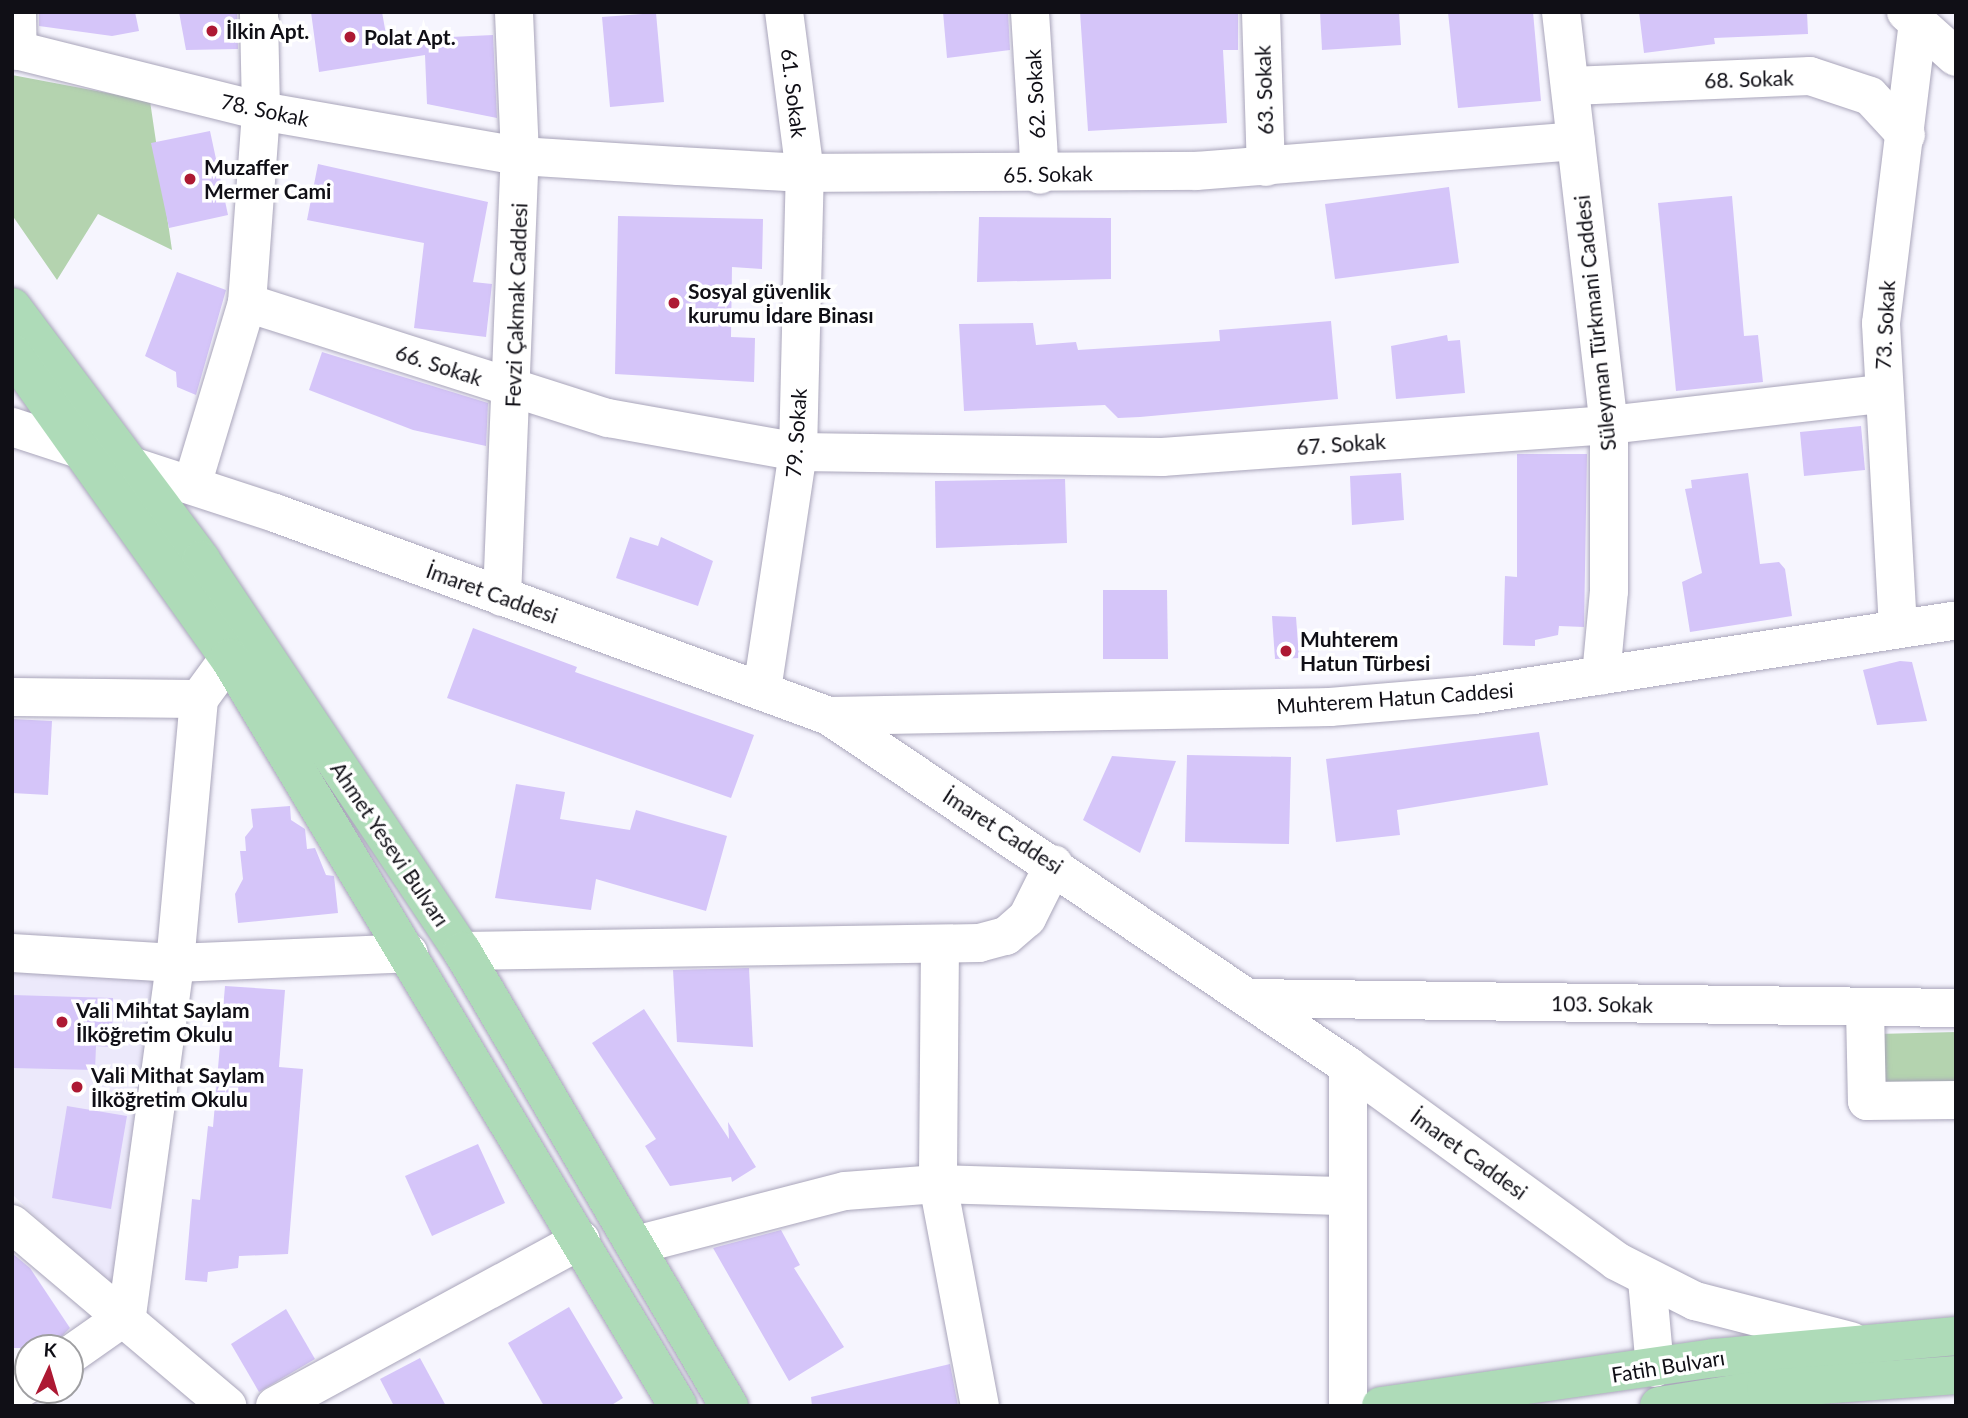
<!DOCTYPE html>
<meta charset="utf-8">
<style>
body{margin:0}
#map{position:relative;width:1968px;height:1418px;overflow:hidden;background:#f6f5fe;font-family:Lato,sans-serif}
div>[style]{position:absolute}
.built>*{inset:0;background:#ece9fb}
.green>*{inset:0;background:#b4d3af}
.building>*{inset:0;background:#d5c5f9}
.roads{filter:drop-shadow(0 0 2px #a9a5ba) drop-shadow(0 0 2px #a9a5ba)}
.minor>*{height:38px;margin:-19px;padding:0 19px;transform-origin:19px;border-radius:19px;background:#fff}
.major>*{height:38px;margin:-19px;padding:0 19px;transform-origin:19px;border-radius:19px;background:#aedbb8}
.dots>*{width:19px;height:19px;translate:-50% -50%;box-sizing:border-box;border:4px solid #fff;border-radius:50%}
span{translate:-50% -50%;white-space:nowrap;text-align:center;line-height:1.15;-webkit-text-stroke:7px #fff;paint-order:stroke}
.poi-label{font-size:21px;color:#100f16;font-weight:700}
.left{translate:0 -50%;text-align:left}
.street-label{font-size:21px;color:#100f16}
.frame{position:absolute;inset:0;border:14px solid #100f16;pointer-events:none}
.north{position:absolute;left:14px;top:1334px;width:70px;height:70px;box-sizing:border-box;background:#fff;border:2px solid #9f9fa2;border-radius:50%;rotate:4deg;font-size:19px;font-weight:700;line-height:28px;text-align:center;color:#100f16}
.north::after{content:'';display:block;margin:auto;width:24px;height:32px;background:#ad1933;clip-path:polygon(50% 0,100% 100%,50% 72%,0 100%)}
</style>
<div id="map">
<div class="built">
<div style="clip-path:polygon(12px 971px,155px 980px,115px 1292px,12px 1194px)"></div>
</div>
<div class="green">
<div style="clip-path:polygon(12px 75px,150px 101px,172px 250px,98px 214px,57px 280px,12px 215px)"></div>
<div style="clip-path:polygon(1956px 1032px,1956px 1087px,1881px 1089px,1877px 1034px)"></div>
</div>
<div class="building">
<div style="clip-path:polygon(39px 12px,135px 12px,139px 31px,112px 36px,39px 26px)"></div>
<div style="clip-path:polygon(179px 12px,237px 12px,238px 49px,186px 50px)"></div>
<div style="clip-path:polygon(311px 12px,382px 12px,387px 40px,493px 35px,497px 118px,427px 104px,425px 55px,319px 72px)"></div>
<div style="clip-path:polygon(943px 12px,1008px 12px,1010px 50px,947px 58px)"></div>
<div style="clip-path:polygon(1080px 12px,1238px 12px,1238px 50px,1223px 50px,1227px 123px,1088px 131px)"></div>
<div style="clip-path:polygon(1320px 12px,1399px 12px,1401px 45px,1322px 50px)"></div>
<div style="clip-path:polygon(1448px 12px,1533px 12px,1541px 101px,1458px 108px)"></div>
<div style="clip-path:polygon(1639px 12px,1807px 12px,1808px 34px,1714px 38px,1715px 44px,1644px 53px)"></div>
<div style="clip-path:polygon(656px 13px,664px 102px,610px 107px,602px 17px)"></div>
<div style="clip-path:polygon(210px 131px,228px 215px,169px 228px,151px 143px)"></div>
<div style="clip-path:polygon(318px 164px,488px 202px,473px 282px,492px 284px,486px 337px,414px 328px,424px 243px,307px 220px)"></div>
<div style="clip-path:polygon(1449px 187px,1459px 263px,1335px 279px,1325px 204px)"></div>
<div style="clip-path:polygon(1732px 196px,1744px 336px,1758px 335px,1763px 382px,1676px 391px,1658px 203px)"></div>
<div style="clip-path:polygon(618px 216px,763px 219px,762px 269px,732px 267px,731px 337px,755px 338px,754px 382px,615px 374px)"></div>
<div style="clip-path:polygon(979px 217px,1111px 218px,1111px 279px,977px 282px)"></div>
<div style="clip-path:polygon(177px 272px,226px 290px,196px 395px,177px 387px,176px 372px,145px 356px)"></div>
<div style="clip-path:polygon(1331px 321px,1338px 399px,1140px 417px,1118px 418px,1105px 405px,964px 411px,959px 324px,1033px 323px,1036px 345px,1076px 342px,1078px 350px,1220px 341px,1219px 330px)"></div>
<div style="clip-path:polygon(1447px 335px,1448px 341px,1460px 340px,1465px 393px,1396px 399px,1391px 346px)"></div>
<div style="clip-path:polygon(322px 352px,488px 403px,486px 446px,413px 430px,309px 390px)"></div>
<div style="clip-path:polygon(1861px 426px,1865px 470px,1804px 476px,1800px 432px)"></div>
<div style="clip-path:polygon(1517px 454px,1587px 454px,1584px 627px,1559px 626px,1558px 635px,1535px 640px,1535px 646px,1503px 645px,1505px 576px,1517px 577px)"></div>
<div style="clip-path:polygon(1401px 473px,1404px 520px,1352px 525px,1350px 476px)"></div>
<div style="clip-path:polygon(1748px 473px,1760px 564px,1779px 562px,1785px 569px,1792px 616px,1690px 632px,1682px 582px,1702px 573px,1685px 489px,1692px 488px,1691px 480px)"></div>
<div style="clip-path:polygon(1065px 479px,1067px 543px,936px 548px,935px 481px)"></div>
<div style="clip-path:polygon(630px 537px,658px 546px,661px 537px,713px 561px,698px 606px,616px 578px)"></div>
<div style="clip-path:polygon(1103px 590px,1167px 590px,1168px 659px,1103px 659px)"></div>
<div style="clip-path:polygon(1272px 616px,1296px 617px,1299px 658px,1275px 659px)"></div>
<div style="clip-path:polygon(473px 628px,577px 667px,575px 672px,754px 735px,731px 798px,447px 698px)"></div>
<div style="clip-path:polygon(1900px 661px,1912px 662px,1927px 721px,1877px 725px,1863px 670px)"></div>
<div style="clip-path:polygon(12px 719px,52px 721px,48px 795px,12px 793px)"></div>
<div style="clip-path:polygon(1539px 732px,1548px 785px,1397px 810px,1400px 835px,1336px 842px,1326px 759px)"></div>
<div style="clip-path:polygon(1187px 755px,1291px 757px,1289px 844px,1185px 842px)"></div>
<div style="clip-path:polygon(1112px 756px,1176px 761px,1140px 853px,1083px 820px)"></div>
<div style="clip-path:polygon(516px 784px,565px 792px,560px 819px,630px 830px,636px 810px,727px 836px,706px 911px,596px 879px,591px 910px,495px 898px)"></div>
<div style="clip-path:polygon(290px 806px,291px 820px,305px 829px,307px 849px,315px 848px,326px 875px,334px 876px,338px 913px,238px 923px,235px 894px,243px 879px,240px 851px,246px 851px,245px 837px,253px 827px,251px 809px)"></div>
<div style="clip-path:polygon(749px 968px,753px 1047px,677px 1042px,673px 970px)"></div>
<div style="clip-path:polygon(225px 986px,285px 990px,279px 1067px,303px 1069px,288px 1254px,239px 1256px,238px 1268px,208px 1272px,207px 1282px,185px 1280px,192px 1199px,200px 1200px,208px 1126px,213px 1127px)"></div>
<div style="clip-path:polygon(12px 995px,113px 998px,112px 1047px,96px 1046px,95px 1070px,12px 1068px)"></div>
<div style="clip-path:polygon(644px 1009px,729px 1139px,728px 1122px,756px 1167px,732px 1182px,731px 1177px,670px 1186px,645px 1146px,656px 1139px,592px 1043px)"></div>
<div style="clip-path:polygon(67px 1106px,127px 1116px,111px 1209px,52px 1198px)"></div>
<div style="clip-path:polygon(478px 1144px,505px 1203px,432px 1236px,405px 1176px)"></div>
<div style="clip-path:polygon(781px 1230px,800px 1265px,794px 1268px,844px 1347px,789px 1381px,713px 1248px)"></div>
<div style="clip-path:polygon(12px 1253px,30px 1268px,70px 1328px,50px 1348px,12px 1348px)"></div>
<div style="clip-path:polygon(569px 1307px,623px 1398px,610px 1406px,544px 1406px,508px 1343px)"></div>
<div style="clip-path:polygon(286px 1309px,315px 1359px,259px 1392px,231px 1344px)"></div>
<div style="clip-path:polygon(420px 1358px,446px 1406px,394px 1406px,380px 1379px)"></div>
<div style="clip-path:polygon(950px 1364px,958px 1406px,812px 1406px,811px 1397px)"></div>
</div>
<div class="roads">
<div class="minor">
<div style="left:17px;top:12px;width:39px;rotate:89deg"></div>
<div style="left:1030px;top:12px;width:163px;rotate:86.5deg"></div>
<div style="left:1261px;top:12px;width:155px;rotate:88.2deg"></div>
<div style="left:1561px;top:12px;width:416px;rotate:83.4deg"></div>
<div style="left:1609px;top:425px;width:166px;rotate:90deg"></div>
<div style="left:1609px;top:591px;width:85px;rotate:95.4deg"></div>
<div style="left:1906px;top:12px;width:67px;rotate:42deg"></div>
<div style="left:12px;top:49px;width:257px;rotate:14deg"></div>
<div style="left:261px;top:111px;width:263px;rotate:9.9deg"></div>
<div style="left:520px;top:156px;width:158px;rotate:3.6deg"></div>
<div style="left:678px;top:166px;width:127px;rotate:3.2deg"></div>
<div style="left:805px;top:173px;width:391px;rotate:-0.3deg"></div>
<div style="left:1196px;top:171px;width:381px;rotate:-4.5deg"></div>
<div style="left:1571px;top:86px;width:239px;rotate:-2.4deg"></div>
<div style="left:1810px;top:76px;width:63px;rotate:18.4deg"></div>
<div style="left:1870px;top:96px;width:53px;rotate:47.3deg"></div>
<div style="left:247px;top:303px;width:379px;rotate:17.7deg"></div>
<div style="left:608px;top:418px;width:193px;rotate:10.1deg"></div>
<div style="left:798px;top:452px;width:364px;rotate:0.8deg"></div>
<div style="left:1162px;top:457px;width:448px;rotate:-4.1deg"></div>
<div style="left:1609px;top:425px;width:275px;rotate:-6.5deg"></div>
<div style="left:12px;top:427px;width:277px;rotate:18.1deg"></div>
<div style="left:275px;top:513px;width:590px;rotate:20.12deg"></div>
<div style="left:829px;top:716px;width:626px;rotate:33.99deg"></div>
<div style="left:1348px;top:1066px;width:331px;rotate:36deg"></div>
<div style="left:1616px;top:1261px;width:89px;rotate:26.9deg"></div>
<div style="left:1695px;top:1301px;width:161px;rotate:14.4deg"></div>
<div style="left:192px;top:485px;width:190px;rotate:-73.2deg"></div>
<div style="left:247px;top:303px;width:193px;rotate:-85.8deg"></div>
<div style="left:261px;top:111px;width:99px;rotate:-91.2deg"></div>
<div style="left:502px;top:597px;width:441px;rotate:-87.7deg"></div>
<div style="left:520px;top:156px;width:144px;rotate:-92.4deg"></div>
<div style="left:1898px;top:628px;width:305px;rotate:-93.2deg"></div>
<div style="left:1881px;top:323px;width:302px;rotate:-83deg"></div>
<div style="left:762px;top:690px;width:241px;rotate:-81.4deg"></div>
<div style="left:798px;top:452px;width:279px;rotate:-88.6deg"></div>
<div style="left:805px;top:173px;width:162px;rotate:-97.4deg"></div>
<div style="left:12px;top:697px;width:187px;rotate:0.6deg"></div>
<div style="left:829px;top:716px;width:501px;rotate:-1.03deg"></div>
<div style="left:1330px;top:707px;width:144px;rotate:-4.8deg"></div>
<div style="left:1474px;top:695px;width:488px;rotate:-8.8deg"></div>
<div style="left:940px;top:945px;width:239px;rotate:90.5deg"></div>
<div style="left:938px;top:1184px;width:226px;rotate:79.3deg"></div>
<div style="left:462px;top:951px;width:517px;rotate:-0.89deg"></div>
<div style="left:979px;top:943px;width:28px;rotate:-15deg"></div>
<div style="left:1006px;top:936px;width:28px;rotate:-41deg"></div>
<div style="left:1027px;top:918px;width:60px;rotate:-63.4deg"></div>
<div style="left:12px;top:953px;width:163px;rotate:3.5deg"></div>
<div style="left:175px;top:963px;width:234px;rotate:-2.4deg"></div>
<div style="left:1248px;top:998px;width:708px;rotate:0.81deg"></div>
<div style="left:1865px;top:1009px;width:92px;rotate:88.8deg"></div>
<div style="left:1867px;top:1101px;width:89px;rotate:-0.6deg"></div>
<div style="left:1348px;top:1066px;width:340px;rotate:90deg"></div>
<div style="left:12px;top:1224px;width:282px;rotate:40.2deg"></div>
<div style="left:636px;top:1245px;width:216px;rotate:-14.5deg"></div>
<div style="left:845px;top:1191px;width:93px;rotate:-4.3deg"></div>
<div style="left:938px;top:1184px;width:408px;rotate:1.7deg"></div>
<div style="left:1647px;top:1280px;width:88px;rotate:84.8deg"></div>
<div style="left:70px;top:1355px;width:70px;rotate:-35.1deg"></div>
<div style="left:127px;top:1315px;width:355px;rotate:-82.2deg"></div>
<div style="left:175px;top:963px;width:265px;rotate:-84.8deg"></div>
<div style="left:199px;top:699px;width:51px;rotate:-53.8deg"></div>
<div style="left:12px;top:1394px;width:19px;rotate:-32deg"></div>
<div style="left:275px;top:1406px;width:348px;rotate:-28.5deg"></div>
</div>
<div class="major">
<div style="left:12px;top:307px;width:316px;rotate:53.2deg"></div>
<div style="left:201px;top:560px;width:470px;rotate:56.3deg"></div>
<div style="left:462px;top:951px;width:528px;rotate:59.6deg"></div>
<div style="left:12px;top:353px;width:374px;rotate:54.6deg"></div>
<div style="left:229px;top:658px;width:872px;rotate:59.02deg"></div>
<div style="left:1381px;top:1406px;width:336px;rotate:-8.2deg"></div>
<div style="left:1714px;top:1358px;width:243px;rotate:-5.2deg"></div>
<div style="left:1659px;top:1406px;width:108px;rotate:-9deg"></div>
<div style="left:1766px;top:1389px;width:191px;rotate:-4.2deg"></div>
</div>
</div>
<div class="dots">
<div style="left:212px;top:31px;background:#ad1933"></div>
<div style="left:350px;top:37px;background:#ad1933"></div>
<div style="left:190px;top:179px;background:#ad1933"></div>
<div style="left:674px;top:303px;background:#ad1933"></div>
<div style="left:1286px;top:651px;background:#ad1933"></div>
<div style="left:62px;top:1022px;background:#ad1933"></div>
<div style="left:77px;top:1087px;background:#ad1933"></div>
</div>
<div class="poi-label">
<span class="left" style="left:226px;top:31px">İlkin Apt.</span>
<span class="left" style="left:364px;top:37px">Polat Apt.</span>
<span class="left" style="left:204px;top:179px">Muzaffer<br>Mermer Cami</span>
<span class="left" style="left:688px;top:303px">Sosyal güvenlik<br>kurumu İdare Binası</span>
<span class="left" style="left:1300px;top:651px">Muhterem<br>Hatun Türbesi</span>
<span class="left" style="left:76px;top:1022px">Vali Mihtat Saylam<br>İlköğretim Okulu</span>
<span class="left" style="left:91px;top:1087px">Vali Mithat Saylam<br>İlköğretim Okulu</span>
</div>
<div class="street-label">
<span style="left:1749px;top:79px;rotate:-2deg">68. Sokak</span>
<span style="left:1264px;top:90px;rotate:-92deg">63. Sokak</span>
<span style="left:794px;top:93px;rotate:83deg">61. Sokak</span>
<span style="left:1035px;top:94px;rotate:-93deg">62. Sokak</span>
<span style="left:265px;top:110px;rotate:12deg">78. Sokak</span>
<span style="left:1048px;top:174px;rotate:-1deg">65. Sokak</span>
<span style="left:516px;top:305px;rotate:-88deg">Fevzi Çakmak Caddesi</span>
<span style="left:1595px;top:323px;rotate:-96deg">Süleyman Türkmani Caddesi</span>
<span style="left:1885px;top:325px;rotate:-87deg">73. Sokak</span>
<span style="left:439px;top:365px;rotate:18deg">66. Sokak</span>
<span style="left:796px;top:433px;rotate:-86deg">79. Sokak</span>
<span style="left:1341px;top:444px;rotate:-4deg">67. Sokak</span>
<span style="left:492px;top:593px;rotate:20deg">İmaret Caddesi</span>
<span style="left:1395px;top:698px;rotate:-4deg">Muhterem Hatun Caddesi</span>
<span style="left:1003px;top:831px;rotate:33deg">İmaret Caddesi</span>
<span style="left:390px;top:844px;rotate:56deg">Ahmet Yesevi Bulvarı</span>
<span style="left:1602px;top:1004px;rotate:1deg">103. Sokak</span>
<span style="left:1469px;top:1154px;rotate:36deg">İmaret Caddesi</span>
<span style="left:1668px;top:1366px;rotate:-9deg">Fatih Bulvarı</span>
</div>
<div class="frame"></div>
<div class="north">K</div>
</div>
